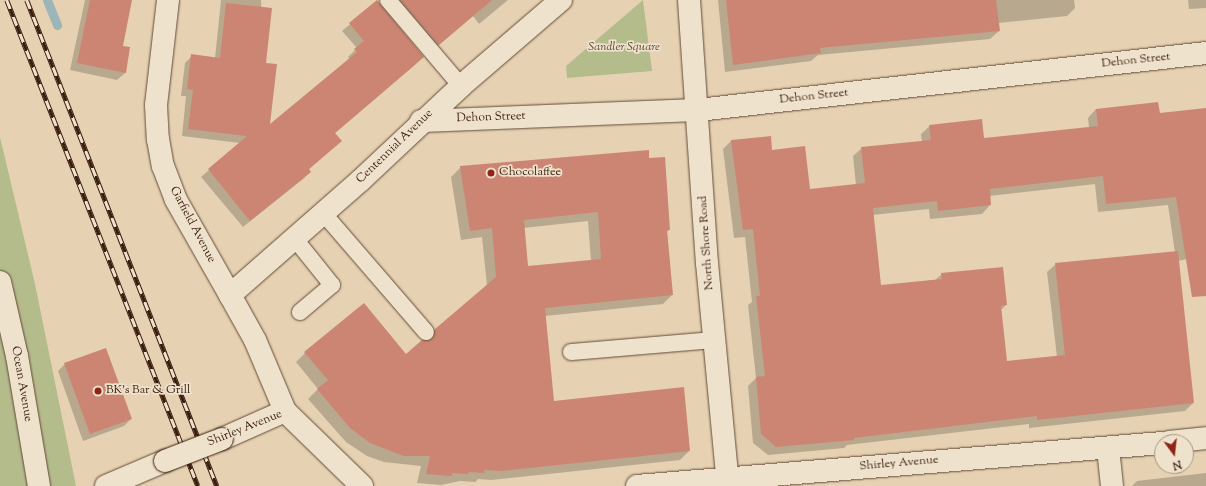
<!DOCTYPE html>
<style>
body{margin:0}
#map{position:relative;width:1206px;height:486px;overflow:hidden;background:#e6d2b2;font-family:"Sorts Mill Goudy",serif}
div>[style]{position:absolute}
.green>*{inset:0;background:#b4bc8c}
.shadow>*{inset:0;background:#0003}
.stream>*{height:9px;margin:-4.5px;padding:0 4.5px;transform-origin:4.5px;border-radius:4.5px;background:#9cb5b8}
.building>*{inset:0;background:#cc8573}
.roads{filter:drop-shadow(0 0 1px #644a37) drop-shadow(0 0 1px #644a37)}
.lane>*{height:16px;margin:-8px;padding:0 8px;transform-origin:8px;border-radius:8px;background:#efe2cd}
.street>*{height:22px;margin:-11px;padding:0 11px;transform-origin:11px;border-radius:11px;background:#efe2cd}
.secondary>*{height:22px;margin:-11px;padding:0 11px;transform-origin:11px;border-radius:11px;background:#efe2cd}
.rail>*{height:4.5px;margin-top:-2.25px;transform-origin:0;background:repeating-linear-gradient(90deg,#efe2cd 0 9px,#391d0e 0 18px);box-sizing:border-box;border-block:1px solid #391d0e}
.bridges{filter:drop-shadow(0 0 1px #391d0e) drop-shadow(0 0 1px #391d0e)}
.secondary-bridge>*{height:22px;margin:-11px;padding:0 11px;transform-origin:11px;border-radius:11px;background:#efe2cd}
.dots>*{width:11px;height:11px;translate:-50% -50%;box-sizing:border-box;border:2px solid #efe2cd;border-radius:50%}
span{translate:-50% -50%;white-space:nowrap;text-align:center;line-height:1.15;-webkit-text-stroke:3.5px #efe2cd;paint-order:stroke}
.park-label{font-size:12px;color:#58452e;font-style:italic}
.street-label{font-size:12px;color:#391d0e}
.poi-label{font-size:12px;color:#391d0e}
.left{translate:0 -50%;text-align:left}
.north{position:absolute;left:1154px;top:434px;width:40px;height:40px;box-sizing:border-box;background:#efe2cd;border:1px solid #a69381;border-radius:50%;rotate:165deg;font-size:11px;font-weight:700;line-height:16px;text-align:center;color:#391d0e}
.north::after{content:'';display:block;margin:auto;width:14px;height:18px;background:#8f2418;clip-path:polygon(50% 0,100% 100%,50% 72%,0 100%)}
</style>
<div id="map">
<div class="green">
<div style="clip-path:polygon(643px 0,652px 71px,567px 78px,566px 66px)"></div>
<div style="clip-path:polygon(0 137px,35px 284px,76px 486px,0 486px)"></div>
</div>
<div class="shadow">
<div style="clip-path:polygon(85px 0,131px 0,122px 47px,125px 73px,117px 80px,70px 70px)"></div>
<div style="clip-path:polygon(221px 0,261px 0,268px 127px,350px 59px,348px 57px,357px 48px,342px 31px,374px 4px,416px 64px,334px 134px,341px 141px,308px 170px,310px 172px,303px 179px,243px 227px,201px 177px,240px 143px,182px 136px,186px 96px,181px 96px,185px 63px,192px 56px,215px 58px)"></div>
<div style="clip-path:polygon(387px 0,508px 0,479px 24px,473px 16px,430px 52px)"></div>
<div style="clip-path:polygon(718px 0,1074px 0,1075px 8px,1067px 16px,998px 23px,999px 31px,990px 39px,818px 55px,811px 61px,725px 72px)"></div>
<div style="clip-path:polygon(1188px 0,1206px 0,1206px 8px,1189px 9px)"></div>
<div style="clip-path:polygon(evenodd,1096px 109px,1159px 115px,1206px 109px,1206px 255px,1178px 261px,1193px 403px,1185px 411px,1029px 428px,1029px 424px,847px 445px,844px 448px,768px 455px,753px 443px,748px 386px,756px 378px,748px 305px,752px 302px,745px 237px,734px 238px,723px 149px,731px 141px,771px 151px,809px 190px,856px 185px,853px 156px,862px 148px,922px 142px,921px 134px,930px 126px,983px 139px,1089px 128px,1088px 118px,1096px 109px,1095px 184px,1098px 212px,1168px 205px,1175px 253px,1056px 264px,1047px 272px,1057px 357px,1006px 362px,1001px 310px,1006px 305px,942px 274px,935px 280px,880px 286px,872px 215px,929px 209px,930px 219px,982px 214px,990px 205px,989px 196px,1095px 184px)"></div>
<div style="clip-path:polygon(evenodd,648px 159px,669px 230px,667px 232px,672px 295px,663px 304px,545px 316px,553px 402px,689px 451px,680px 460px,491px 480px,478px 479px,475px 482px,460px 481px,441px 485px,417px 483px,421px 466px,384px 462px,367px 456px,346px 442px,308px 399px,318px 389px,296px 362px,305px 353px,406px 355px,487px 286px,482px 237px,461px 240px,451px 177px,461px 167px,648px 159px,588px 221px,591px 261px,527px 267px,523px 228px,588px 221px)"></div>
<div style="clip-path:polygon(65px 364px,131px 419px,124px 426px,83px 441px,58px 371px)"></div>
<div style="clip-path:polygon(1206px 473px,1206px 486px,1132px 486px,1137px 481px)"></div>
</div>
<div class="stream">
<div style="left:47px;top:0;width:27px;rotate:68deg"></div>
</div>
<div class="building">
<div style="clip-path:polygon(90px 0,132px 0,123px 46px,130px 47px,126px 73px,77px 63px)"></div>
<div style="clip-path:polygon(377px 0,424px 57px,335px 133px,342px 141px,309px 169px,311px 172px,250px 221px,208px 169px,247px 136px,188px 129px,193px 90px,187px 89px,191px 54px,220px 58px,226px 3px,272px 8px,266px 63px,277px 64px,270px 124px,357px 52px,354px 49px,364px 41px,349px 23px)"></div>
<div style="clip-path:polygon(400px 0,492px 0,439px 45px)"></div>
<div style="clip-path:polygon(726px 0,996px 0,1000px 31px,820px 48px,821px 53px,733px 65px)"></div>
<div style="clip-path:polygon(1158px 102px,1160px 113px,1206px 108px,1206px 296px,1192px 297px,1176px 197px,1106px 204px,1103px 176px,990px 189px,991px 205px,938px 211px,937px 201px,873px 208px,881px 285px,942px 279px,941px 273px,1003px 267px,1007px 305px,1001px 306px,1007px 361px,1065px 355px,1055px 263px,1178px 251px,1194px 403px,1037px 420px,1037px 416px,854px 438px,854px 440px,776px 447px,761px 434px,756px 377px,765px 376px,756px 296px,760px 296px,753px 229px,743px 230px,731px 140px,771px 136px,772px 150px,805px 146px,810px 189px,865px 183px,861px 147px,931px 140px,929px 125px,982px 119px,984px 138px,1098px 126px,1096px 109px)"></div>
<div style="clip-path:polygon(evenodd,649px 150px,649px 158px,665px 157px,670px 230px,667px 230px,673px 295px,545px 308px,554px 401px,684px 387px,690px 451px,501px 471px,484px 470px,485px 473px,469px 472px,468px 474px,452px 473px,452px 476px,426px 474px,430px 456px,404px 456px,370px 443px,350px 428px,317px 389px,328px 380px,304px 352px,364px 303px,406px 354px,422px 340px,432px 339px,435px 329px,496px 277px,492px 228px,470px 231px,460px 166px,649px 150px,598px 212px,601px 259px,528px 266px,524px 220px,598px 212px)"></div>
<div style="clip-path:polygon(106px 348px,132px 419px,90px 434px,64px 363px)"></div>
</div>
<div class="roads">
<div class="lane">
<div style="left:388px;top:0;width:113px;rotate:49.7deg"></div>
<div style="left:324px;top:214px;width:156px;rotate:49.2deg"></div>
<div style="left:295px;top:239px;width:59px;rotate:51.2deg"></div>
<div style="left:332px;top:285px;width:42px;rotate:139.8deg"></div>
<div style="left:571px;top:352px;width:144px;rotate:-4.8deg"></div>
</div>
<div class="street">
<div style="left:168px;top:0;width:106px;rotate:96.5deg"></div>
<div style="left:156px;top:105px;width:34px;rotate:87deg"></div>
<div style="left:158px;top:139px;width:27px;rotate:80deg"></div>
<div style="left:163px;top:166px;width:36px;rotate:69deg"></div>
<div style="left:176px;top:200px;width:109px;rotate:60.4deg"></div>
<div style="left:421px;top:121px;width:277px;rotate:-2.3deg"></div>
<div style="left:698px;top:110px;width:511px;rotate:-6.4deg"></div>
<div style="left:1108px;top:448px;width:38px;rotate:84deg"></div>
</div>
<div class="secondary">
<div style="left:689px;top:0;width:264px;rotate:86.1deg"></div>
<div style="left:707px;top:263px;width:224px;rotate:84.6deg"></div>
<div style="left:0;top:282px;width:76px;rotate:77.1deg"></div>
<div style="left:17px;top:356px;width:132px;rotate:80.4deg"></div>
<div style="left:222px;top:439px;width:69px;rotate:-24deg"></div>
<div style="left:1169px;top:442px;width:37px;rotate:-6deg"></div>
<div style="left:106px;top:486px;width:64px;rotate:-23deg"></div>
<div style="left:362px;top:486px;width:107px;rotate:-135.8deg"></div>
<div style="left:285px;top:411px;width:77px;rotate:-112.9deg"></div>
<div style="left:255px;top:340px;width:51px;rotate:-119.1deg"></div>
<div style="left:230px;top:295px;width:174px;rotate:-41.3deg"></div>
<div style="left:361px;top:180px;width:137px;rotate:-43.2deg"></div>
<div style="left:461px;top:86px;width:132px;rotate:-40.7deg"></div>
<div style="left:637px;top:486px;width:527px;rotate:-4.68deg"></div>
</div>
</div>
<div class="rail">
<div style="left:7px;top:0;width:522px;rotate:68.54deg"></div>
<div style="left:27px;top:0;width:522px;rotate:68.65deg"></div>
</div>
<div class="bridges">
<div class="secondary-bridge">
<div style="left:165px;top:461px;width:61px;rotate:-21.1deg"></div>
</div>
</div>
<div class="dots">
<div style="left:491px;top:173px;background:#8f2418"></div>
<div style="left:98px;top:391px;background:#8f2418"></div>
</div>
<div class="park-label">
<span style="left:624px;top:48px">Sandler Square</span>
</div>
<div class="street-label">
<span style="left:1136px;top:61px;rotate:-6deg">Dehon Street</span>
<span style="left:814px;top:97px;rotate:-6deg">Dehon Street</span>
<span style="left:491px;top:118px;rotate:-2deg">Dehon Street</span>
<span style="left:395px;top:147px;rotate:-44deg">Centennial Avenue</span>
<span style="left:192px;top:225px;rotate:62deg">Garfield Avenue</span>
<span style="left:707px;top:243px;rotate:-94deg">North Shore Road</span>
<span style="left:21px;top:384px;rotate:80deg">Ocean Avenue</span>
<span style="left:245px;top:429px;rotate:-22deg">Shirley Avenue</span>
<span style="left:899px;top:464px;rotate:-5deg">Shirley Avenue</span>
</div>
<div class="poi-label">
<span class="left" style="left:499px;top:173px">Chocolaffee</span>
<span class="left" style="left:106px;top:391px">BK's Bar &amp; Grill</span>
</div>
<div class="north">N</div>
</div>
